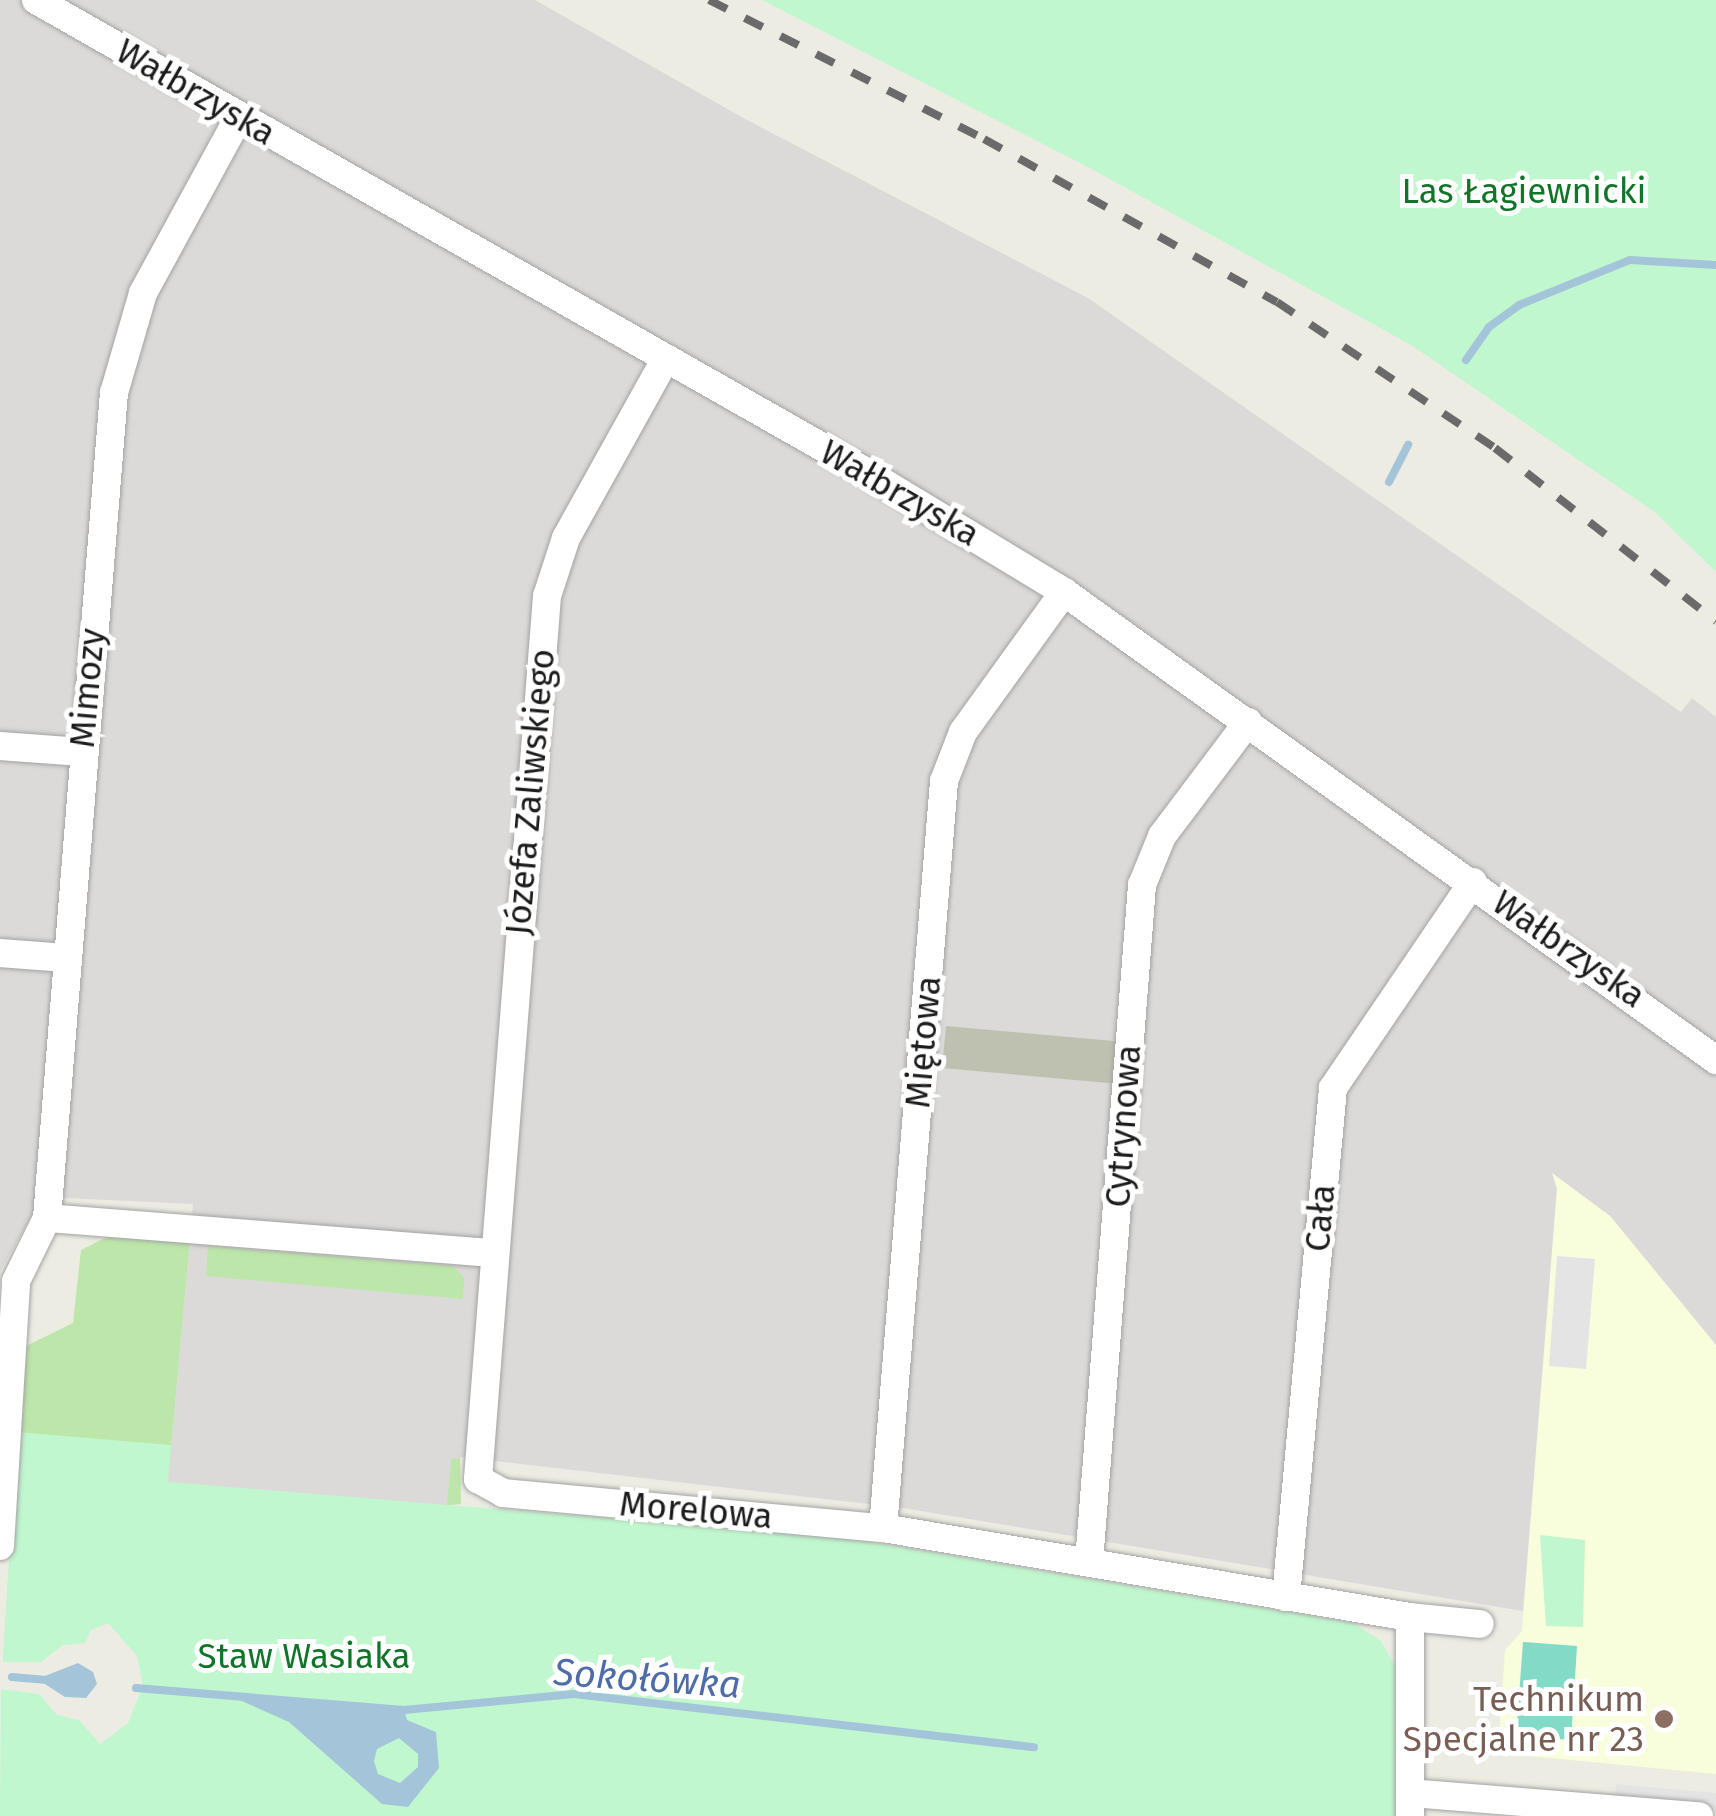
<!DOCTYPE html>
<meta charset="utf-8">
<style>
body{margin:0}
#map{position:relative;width:1716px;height:1816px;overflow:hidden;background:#edece3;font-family:"Fira Sans",sans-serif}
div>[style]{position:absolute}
.residential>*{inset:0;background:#dbdad9}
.education>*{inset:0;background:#f8fddc}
.construction>*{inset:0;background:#bec1af}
.grass>*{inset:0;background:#bde6aa}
.park>*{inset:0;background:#c0f7ce}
.pitch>*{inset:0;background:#83dac7}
.parking>*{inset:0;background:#e4e4e4}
.water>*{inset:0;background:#a4c5d9}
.stream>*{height:8px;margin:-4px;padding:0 4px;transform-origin:4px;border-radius:4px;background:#a4c5d9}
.roads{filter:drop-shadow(0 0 2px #a3a3a3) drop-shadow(0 0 2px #a3a3a3)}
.minor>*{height:28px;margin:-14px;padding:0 14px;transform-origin:14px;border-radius:14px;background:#fff}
.rail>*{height:8px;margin-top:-4px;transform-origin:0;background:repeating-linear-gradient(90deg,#6a6a6a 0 20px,transparent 0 40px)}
.dots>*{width:28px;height:28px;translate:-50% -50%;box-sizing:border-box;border:5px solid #fff;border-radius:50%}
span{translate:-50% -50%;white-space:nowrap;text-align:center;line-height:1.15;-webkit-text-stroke:10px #fff;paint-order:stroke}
.street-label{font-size:35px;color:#1c1c1c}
.park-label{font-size:35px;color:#107529}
.education-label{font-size:35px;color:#785e54}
.right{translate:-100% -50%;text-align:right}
.water-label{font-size:38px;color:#4e6ca7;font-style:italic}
</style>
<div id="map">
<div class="residential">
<div style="clip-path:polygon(0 0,535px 0,745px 119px,1088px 298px,1681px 712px,1692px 698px,1716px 717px,1716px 1345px,1610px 1216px,1553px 1174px,1557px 1189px,1523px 1611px,903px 1508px,461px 1457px,451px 1461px,448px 1506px,168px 1482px,193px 1204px,42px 1197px,0 1272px)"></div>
</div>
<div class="education">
<div style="clip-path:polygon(1552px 1173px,1610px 1216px,1716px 1345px,1716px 1774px,1498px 1753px,1505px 1650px,1522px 1631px,1557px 1189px)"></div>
</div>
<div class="construction">
<div style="clip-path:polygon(946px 1026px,1125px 1042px,1120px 1084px,942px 1068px)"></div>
</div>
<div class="grass">
<div style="clip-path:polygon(111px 1235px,190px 1239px,168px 1482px,447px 1506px,451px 1460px,460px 1457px,461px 1504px,319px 1519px,3px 1662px,22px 1348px,73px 1323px,81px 1250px)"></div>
<div style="clip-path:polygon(208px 1246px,453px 1266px,464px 1278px,463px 1299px,206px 1276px)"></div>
</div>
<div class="park">
<div style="clip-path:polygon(762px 0,1716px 0,1716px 572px,1656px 513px,1411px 345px,1086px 166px)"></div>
<div style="clip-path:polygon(17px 1432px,171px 1445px,168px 1482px,841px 1537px,1353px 1623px,1381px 1641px,1395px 1666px,1397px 1816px,0 1816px,1px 1689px,39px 1694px,57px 1715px,79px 1720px,100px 1744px,128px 1723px,143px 1686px,137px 1656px,108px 1623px,91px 1630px,85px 1643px,63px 1645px,41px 1662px,3px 1662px)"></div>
<div style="clip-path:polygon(1540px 1535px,1585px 1540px,1583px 1627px,1546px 1626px)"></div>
</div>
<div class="pitch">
<div style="clip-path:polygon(1523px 1642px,1577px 1646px,1571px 1740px,1516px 1736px)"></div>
</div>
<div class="parking">
<div style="clip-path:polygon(1557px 1256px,1595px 1259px,1586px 1369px,1549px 1366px)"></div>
<div style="clip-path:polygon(1616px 1784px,1716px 1793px,1716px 1810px,1615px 1801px)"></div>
</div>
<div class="water">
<div style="clip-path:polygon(78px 1663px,93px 1672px,97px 1684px,86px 1698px,65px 1697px,37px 1679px)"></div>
<div style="clip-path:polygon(evenodd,233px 1697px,404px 1710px,407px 1720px,436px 1732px,439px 1768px,408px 1807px,382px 1804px,289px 1722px,233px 1697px,399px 1738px,418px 1754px,418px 1767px,400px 1783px,378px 1774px,374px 1761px,377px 1749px,399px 1738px)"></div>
</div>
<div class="stream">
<div style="left:1466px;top:360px;width:40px;rotate:-55.1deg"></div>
<div style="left:1489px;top:327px;width:37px;rotate:-36deg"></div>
<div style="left:1519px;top:305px;width:120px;rotate:-22.1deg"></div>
<div style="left:1630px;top:260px;width:86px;rotate:3.3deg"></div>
<div style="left:1389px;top:482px;width:42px;rotate:-62.8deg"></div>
<div style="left:12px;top:1677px;width:35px;rotate:5deg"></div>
<div style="left:136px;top:1688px;width:269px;rotate:4.7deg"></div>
<div style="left:404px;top:1710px;width:171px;rotate:-5.4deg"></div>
<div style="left:574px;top:1694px;width:463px;rotate:6.6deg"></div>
</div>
<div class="roads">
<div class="minor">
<div style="left:36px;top:0;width:949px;rotate:29.62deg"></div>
<div style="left:861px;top:469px;width:237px;rotate:31.2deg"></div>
<div style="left:1064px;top:592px;width:803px;rotate:35.67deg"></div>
<div style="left:665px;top:360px;width:204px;rotate:119.1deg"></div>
<div style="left:566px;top:538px;width:61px;rotate:108.1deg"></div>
<div style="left:547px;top:596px;width:886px;rotate:94.47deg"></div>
<div style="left:478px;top:1479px;width:29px;rotate:29deg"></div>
<div style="left:503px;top:1493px;width:382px;rotate:5.3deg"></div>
<div style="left:883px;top:1528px;width:534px;rotate:9.59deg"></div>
<div style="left:1410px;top:1617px;width:199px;rotate:90deg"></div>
<div style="left:0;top:746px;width:82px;rotate:4.2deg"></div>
<div style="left:0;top:953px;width:66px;rotate:4.3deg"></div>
<div style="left:47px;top:1218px;width:446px;rotate:4.5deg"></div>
<div style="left:883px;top:1528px;width:749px;rotate:-85.33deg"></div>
<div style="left:944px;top:781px;width:53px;rotate:-68.8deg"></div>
<div style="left:963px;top:732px;width:173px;rotate:-54.2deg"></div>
<div style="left:0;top:1546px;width:265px;rotate:-86.5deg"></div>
<div style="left:16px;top:1281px;width:70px;rotate:-63.8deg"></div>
<div style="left:47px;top:1218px;width:828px;rotate:-85.36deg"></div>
<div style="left:114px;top:393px;width:104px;rotate:-73.8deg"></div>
<div style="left:143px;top:293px;width:200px;rotate:-61.4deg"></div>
<div style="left:1089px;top:1562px;width:679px;rotate:-85.52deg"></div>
<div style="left:1142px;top:885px;width:53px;rotate:-67.8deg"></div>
<div style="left:1162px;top:836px;width:143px;rotate:-53deg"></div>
<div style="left:1286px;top:1597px;width:511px;rotate:-84.72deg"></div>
<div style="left:1333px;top:1088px;width:249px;rotate:-55.8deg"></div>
<div style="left:1410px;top:1617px;width:70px;rotate:5.7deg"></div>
<div style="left:1410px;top:1793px;width:290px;rotate:4.6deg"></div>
</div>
</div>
<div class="rail">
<div style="left:709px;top:0;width:308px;rotate:26.8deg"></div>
<div style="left:984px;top:139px;width:335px;rotate:29.1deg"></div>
<div style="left:1277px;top:302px;width:262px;rotate:33.8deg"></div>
<div style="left:1495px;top:448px;width:281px;rotate:38.1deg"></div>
</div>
<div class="dots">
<div style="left:1664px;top:1719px;background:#8d6e63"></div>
</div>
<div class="street-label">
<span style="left:196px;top:92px;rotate:30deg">Wałbrzyska</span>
<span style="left:900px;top:493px;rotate:30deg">Wałbrzyska</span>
<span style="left:87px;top:688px;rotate:-85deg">Mimozy</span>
<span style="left:530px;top:792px;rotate:-85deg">Józefa Zaliwskiego</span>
<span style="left:1569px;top:949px;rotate:35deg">Wałbrzyska</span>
<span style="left:923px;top:1042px;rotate:-85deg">Miętowa</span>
<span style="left:1123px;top:1126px;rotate:-86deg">Cytrynowa</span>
<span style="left:1320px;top:1218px;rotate:-85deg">Cała</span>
<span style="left:696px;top:1510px;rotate:5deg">Morelowa</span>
</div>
<div class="park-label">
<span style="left:1524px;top:191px">Las Łagiewnicki</span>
<span style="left:304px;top:1656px">Staw Wasiaka</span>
</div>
<div class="education-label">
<span class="right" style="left:1644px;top:1719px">Technikum<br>Specjalne nr 23</span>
</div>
<div class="water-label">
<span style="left:647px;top:1679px;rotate:4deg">Sokołówka</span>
</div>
</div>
